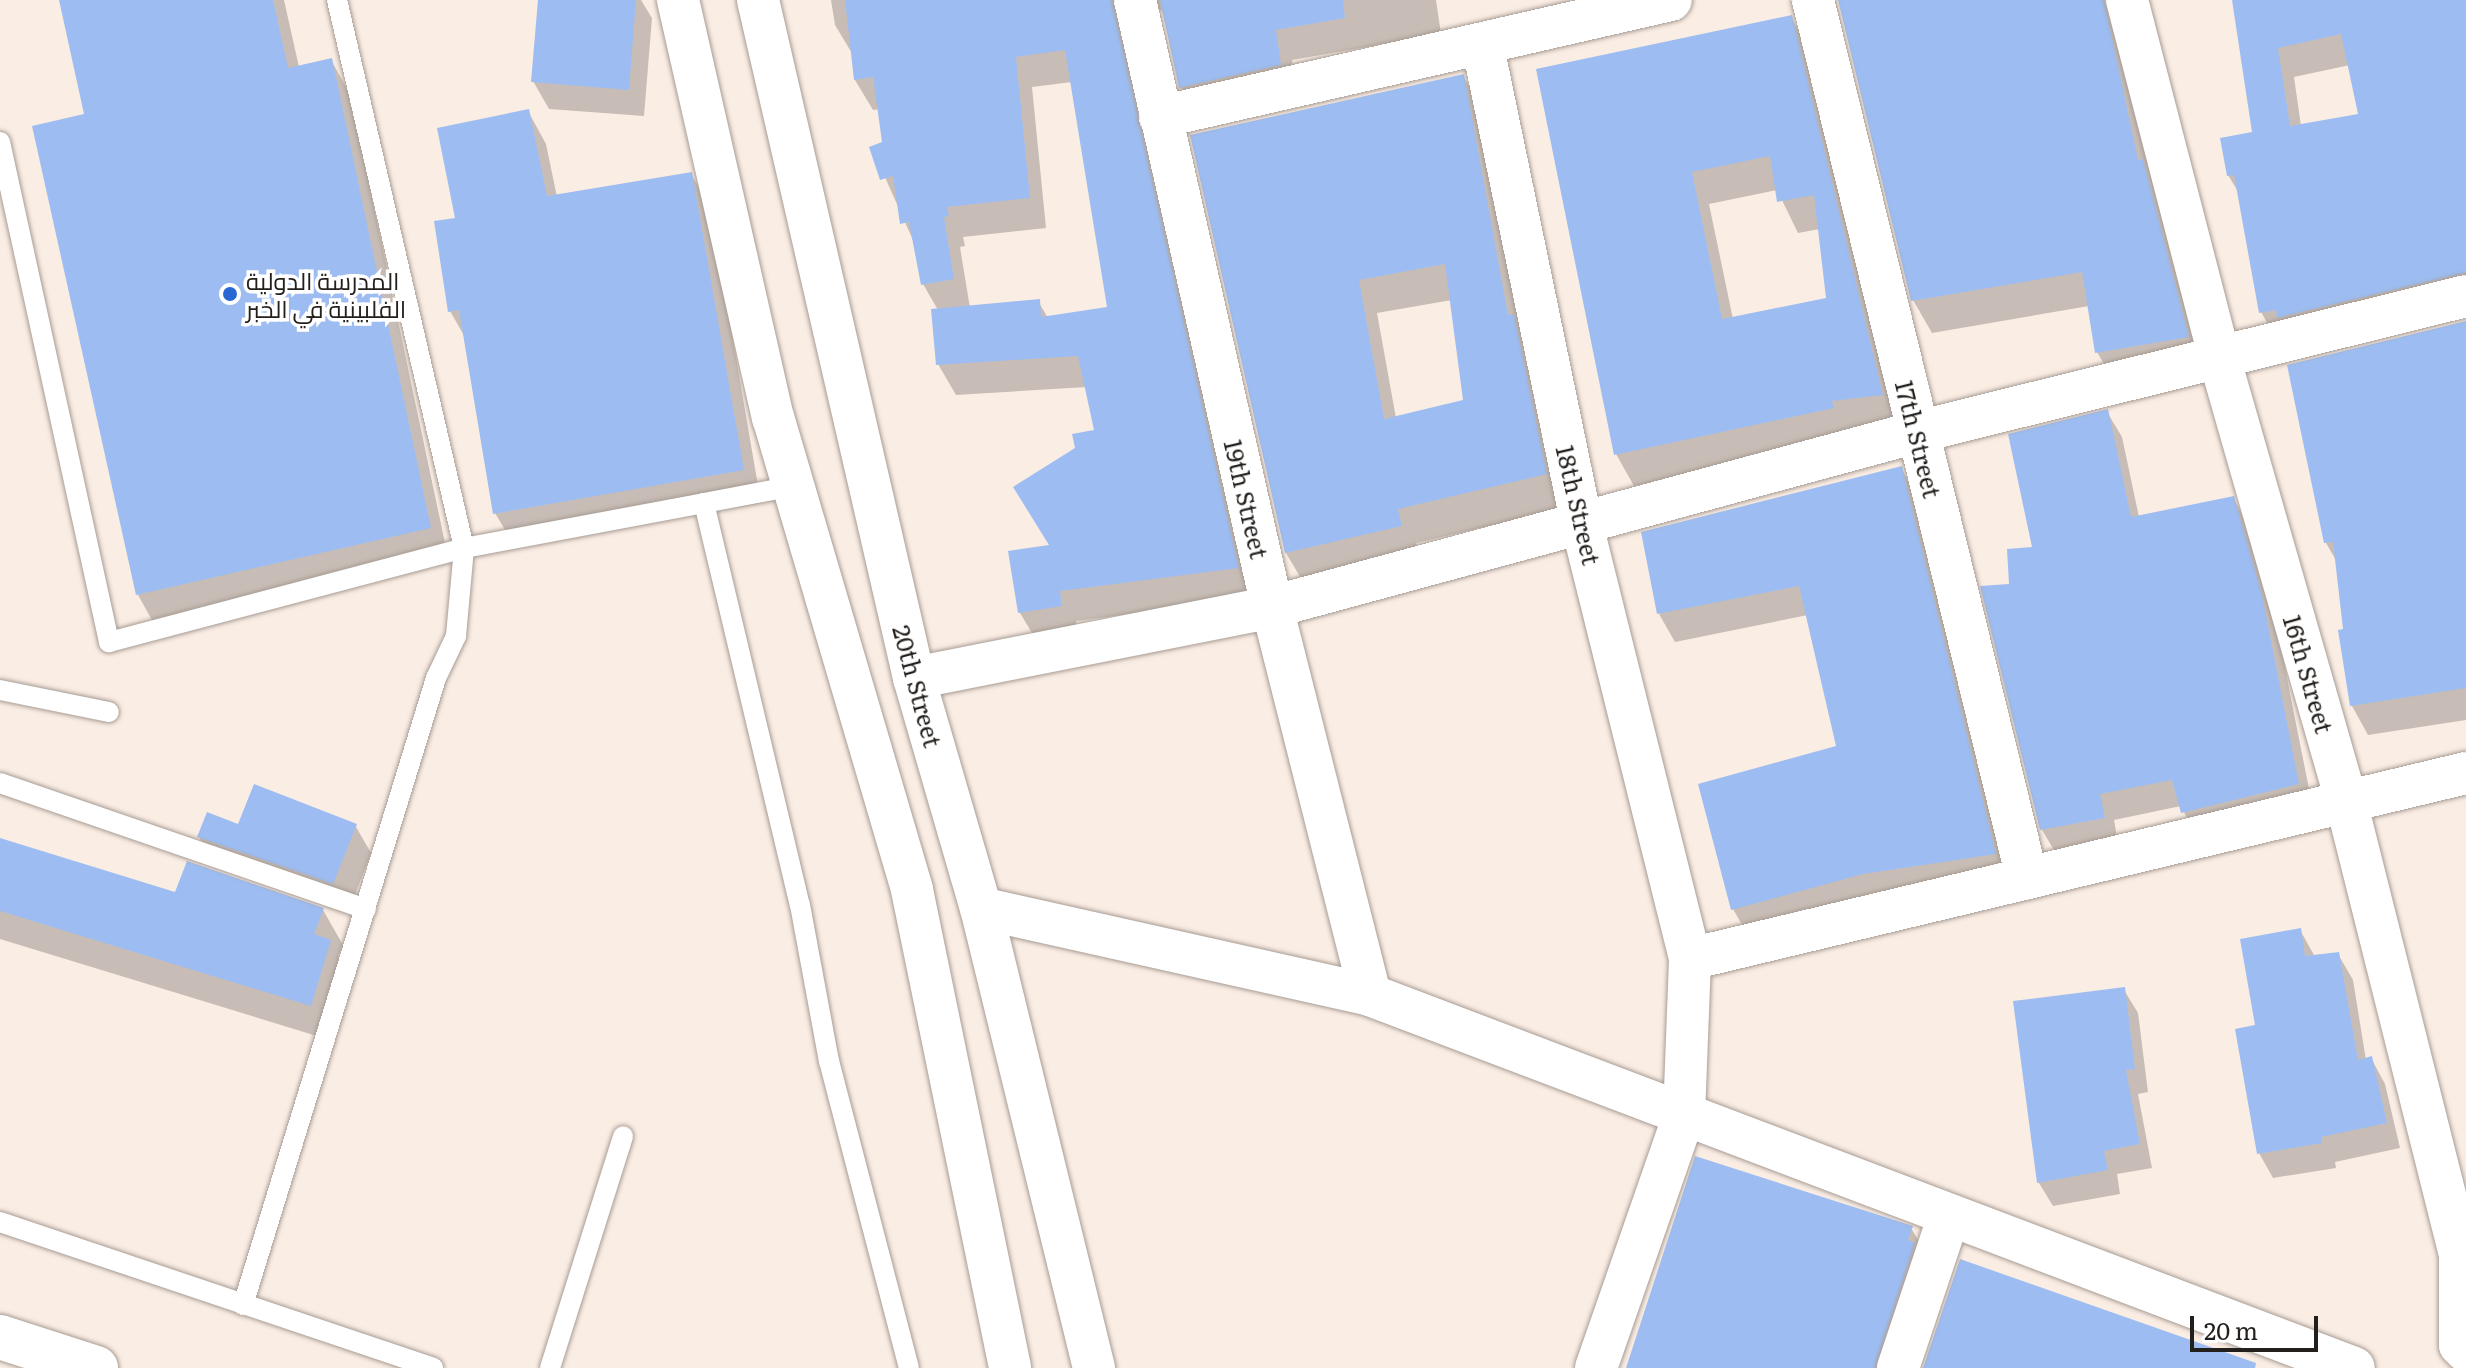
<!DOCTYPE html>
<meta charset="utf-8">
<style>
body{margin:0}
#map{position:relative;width:2466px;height:1368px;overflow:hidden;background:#faede4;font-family:Literata,Cairo,serif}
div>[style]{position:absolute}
.shadow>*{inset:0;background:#0003}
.building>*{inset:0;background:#9dbdf2}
.roads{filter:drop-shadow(0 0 2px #a79c94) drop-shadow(0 0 2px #a79c94)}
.service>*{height:20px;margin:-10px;padding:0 10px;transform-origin:10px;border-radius:10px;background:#fff}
.minor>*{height:42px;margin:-21px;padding:0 21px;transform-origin:21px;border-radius:21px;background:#fff}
.primary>*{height:44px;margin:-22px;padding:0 22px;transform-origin:22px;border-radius:22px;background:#fff}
.dots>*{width:22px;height:22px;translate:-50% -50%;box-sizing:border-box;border:4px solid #fff;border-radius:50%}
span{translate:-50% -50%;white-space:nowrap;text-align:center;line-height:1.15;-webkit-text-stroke:7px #fff;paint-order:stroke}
.poi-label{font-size:24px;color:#231f1c}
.left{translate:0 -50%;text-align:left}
.street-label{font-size:24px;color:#231f1c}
.scale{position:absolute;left:2190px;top:1316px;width:128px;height:36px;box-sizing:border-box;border:4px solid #231f1c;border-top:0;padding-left:10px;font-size:24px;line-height:28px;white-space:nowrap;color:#231f1c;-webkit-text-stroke:6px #fff;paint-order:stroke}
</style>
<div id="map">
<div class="shadow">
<div style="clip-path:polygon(61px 0,284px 0,299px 67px,331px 60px,350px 94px,449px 562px,157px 629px,138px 595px,87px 116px)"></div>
<div style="clip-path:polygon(540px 0,641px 0,652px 18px,644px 116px,549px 109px,533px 81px)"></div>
<div style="clip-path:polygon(evenodd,831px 0,1436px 0,1441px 34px,1292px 60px,1297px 95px,1199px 117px,1181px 87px,1162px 11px,1147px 6px,1254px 598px,1076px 621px,1078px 636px,1038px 643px,1020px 613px,1051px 546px,1077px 449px,1097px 431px,1087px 387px,956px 395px,938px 364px,938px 310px,923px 284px,916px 247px,872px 148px,884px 144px,880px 109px,873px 110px,855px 80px,853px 55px,835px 25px,831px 0,1072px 82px,1109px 309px,1048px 318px,1038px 301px,970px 308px,960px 247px,965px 246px,963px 237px,1046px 228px,1032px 87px,1072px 82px)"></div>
<div style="clip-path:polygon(1841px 0,2129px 0,2206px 370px,2116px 385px,2097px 352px,2089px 306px,1932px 333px,1913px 300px)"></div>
<div style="clip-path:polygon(evenodd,2234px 0,2466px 0,2466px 305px,2278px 342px,2261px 312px,2240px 195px,2228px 175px,2254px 134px,2234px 0,2350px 65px,2360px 115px,2301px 126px,2294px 77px,2350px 65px)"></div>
<div style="clip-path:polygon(evenodd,1791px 17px,1809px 49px,1900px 427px,1634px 486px,1616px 454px,1538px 70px,1791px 17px,1777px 190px,1798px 233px,1820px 229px,1828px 299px,1733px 319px,1709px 204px,1777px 190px)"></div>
<div style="clip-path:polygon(evenodd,1463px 76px,1483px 110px,1565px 508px,1416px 543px,1420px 560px,1306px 587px,1286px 553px,1192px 136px,1463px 76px,1452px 300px,1466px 402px,1396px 418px,1377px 313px,1452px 300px)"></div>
<div style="clip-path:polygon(528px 111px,546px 144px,557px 197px,691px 174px,710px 206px,761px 503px,514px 545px,495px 513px,466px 339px,450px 311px,458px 219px)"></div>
<div style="clip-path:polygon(2466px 323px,2466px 720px,2368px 735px,2352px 706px,2340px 631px,2345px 630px,2337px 562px,2326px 543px)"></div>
<div style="clip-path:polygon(2107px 412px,2122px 437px,2139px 517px,2233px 498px,2247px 523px,2276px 623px,2313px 809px,2197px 838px,2181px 806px,2114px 820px,2118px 843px,2057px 855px,2042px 830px,2011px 586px)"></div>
<div style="clip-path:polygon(1901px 468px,1917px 496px,2011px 882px,1749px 937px,1733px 909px,1838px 747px,1808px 615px,1675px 642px,1659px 614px)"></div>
<div style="clip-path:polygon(355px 825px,371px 853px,349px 910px,215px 864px,199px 837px,240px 826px)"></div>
<div style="clip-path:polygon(0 840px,176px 894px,323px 910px,343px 945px,338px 956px,350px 977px,330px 1040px,0 939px)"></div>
<div style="clip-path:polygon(2300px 930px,2314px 955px,2338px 954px,2353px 980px,2366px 1060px,2371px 1058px,2385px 1084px,2400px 1148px,2335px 1162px,2336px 1168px,2273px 1178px,2259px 1153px,2257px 1027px)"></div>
<div style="clip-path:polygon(2124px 990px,2138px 1013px,2148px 1092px,2138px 1094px,2152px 1168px,2117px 1174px,2120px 1194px,2053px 1206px,2039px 1183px,2015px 1003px)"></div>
<div style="clip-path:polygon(1911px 1228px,1932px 1263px,1904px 1368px,1631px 1368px)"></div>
</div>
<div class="building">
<div style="clip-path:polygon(59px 0,273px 0,288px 68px,332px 58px,431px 528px,136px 595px,32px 126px,84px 114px)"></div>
<div style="clip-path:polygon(538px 0,636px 0,629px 90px,531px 82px)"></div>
<div style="clip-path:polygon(845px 0,1112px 0,1239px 568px,1060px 591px,1062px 606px,1018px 613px,1008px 551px,1049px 545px,1013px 487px,1075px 448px,1072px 434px,1094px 430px,1078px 356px,936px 365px,931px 309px,1040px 299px,1041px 317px,1107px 307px,1065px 50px,1016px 57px,1030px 198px,947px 207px,949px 216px,944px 217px,954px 279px,921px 285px,909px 222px,900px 224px,893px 176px,880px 180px,869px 147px,882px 142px,873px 77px,854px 80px)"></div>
<div style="clip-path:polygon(1160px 0,1343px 0,1345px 18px,1276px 30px,1281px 65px,1179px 88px)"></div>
<div style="clip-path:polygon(1838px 0,2104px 0,2138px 160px,2143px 159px,2189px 337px,2095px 353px,2082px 272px,1911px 301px)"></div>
<div style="clip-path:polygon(evenodd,2232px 0,2466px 0,2466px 273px,2277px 318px,2276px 310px,2259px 313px,2234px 175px,2227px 176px,2220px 138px,2252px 132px,2232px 0,2341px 34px,2358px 114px,2290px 126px,2278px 48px,2341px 34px)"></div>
<div style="clip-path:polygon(evenodd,1792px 15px,1883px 395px,1832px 401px,1834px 408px,1614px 455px,1536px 69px,1792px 15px,1770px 156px,1777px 202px,1814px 195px,1826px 298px,1722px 319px,1692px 172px,1770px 156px)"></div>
<div style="clip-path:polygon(evenodd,1464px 74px,1508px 315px,1514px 314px,1547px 474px,1398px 509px,1402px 526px,1285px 553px,1190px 135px,1464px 74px,1445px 264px,1463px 400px,1384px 419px,1359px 280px,1445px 264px)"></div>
<div style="clip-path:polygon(529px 109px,547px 196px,692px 172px,744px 470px,493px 514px,459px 310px,448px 312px,434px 221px,455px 218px,437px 128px)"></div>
<div style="clip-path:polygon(2466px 321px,2466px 688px,2350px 706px,2338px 630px,2343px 629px,2333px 542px,2324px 543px,2287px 365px)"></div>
<div style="clip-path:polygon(2108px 409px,2131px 517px,2234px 496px,2262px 595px,2299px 784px,2181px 813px,2172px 780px,2100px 794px,2105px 818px,2040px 830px,1980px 586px,2009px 584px,2007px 549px,2032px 547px,2008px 434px)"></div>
<div style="clip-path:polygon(1902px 466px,1996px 854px,1863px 874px,1731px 910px,1698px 784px,1836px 746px,1799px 586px,1657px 614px,1641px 532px)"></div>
<div style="clip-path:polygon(254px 784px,357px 824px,333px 884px,197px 837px,207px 812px,238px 824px)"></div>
<div style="clip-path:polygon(0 838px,175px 892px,187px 861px,324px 908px,314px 934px,331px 940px,311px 1006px,0 911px)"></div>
<div style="clip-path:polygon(2301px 928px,2305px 956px,2339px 952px,2358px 1060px,2372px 1056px,2387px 1123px,2321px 1137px,2322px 1143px,2257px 1154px,2235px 1029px,2255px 1025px,2240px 939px)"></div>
<div style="clip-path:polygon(2125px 987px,2135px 1069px,2126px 1070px,2140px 1144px,2104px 1151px,2108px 1170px,2037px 1183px,2013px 1001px)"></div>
<div style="clip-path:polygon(1695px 1156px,1913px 1226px,1908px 1240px,1915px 1243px,1875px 1368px,1626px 1368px)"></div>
<div style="clip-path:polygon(1960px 1259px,2256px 1363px,2255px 1368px,1923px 1368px)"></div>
</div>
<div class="roads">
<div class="service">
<div style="left:0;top:142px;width:512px;rotate:77.7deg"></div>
<div style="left:109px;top:642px;width:367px;rotate:-14.8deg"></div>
<div style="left:464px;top:548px;width:244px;rotate:-10.6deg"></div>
<div style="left:704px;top:503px;width:413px;rotate:76.6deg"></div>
<div style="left:800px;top:905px;width:159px;rotate:79.5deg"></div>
<div style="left:829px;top:1061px;width:317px;rotate:75.4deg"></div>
<div style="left:704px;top:503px;width:92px;rotate:-10.7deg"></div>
<div style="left:0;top:690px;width:111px;rotate:11.4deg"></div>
<div style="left:0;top:783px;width:387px;rotate:19deg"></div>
<div style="left:0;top:1222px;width:457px;rotate:18.6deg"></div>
<div style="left:243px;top:1305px;width:656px;rotate:-72.89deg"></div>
<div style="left:436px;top:678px;width:47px;rotate:-64.5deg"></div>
<div style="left:456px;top:636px;width:88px;rotate:-84.8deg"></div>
<div style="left:464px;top:548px;width:563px;rotate:-103.05deg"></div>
<div style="left:550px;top:1368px;width:243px;rotate:-72.5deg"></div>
</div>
<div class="minor">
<div style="left:678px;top:0;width:428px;rotate:77.2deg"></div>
<div style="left:773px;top:417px;width:493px;rotate:73.6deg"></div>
<div style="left:912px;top:890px;width:488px;rotate:78.4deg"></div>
<div style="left:758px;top:0;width:696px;rotate:77.04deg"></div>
<div style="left:914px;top:678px;width:240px;rotate:73.8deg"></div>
<div style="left:981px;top:908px;width:474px;rotate:76.2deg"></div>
<div style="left:1135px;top:0;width:622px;rotate:77.28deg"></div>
<div style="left:1272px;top:607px;width:400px;rotate:75.8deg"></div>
<div style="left:1813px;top:0;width:904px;rotate:76.3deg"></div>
<div style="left:2127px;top:0;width:369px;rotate:75.5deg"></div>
<div style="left:2219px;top:357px;width:462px;rotate:74deg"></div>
<div style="left:2346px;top:801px;width:467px;rotate:75.9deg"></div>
<div style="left:2460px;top:1254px;width:91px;rotate:90deg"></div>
<div style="left:2460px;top:1345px;width:8px;rotate:45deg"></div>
<div style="left:1483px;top:47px;width:488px;rotate:78.3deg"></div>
<div style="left:1582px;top:525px;width:447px;rotate:76deg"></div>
<div style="left:1160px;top:117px;width:524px;rotate:-12.9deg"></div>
<div style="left:914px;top:678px;width:365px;rotate:-11.2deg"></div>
<div style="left:1272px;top:607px;width:668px;rotate:-15.18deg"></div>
<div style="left:1917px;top:432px;width:566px;rotate:-13.91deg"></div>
<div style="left:981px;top:908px;width:399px;rotate:12.6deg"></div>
<div style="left:1370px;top:995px;width:1052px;rotate:20.76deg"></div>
<div style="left:1596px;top:1368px;width:267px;rotate:-70.8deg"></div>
<div style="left:1684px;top:1116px;width:157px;rotate:-87.8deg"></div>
<div style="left:1690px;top:959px;width:798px;rotate:-13.48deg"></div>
<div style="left:1898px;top:1368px;width:160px;rotate:-71.5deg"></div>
</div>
<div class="primary">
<div style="left:0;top:1337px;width:101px;rotate:17.9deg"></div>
</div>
</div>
<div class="dots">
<div style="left:230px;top:294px;background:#2867d4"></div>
</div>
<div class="poi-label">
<span class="left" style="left:246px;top:294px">المدرسة الدولية<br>الفلبينية في الخبر</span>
</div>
<div class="street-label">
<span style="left:1919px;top:439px;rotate:76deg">17th Street</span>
<span style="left:1247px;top:499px;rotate:77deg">19th Street</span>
<span style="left:1579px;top:505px;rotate:77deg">18th Street</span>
<span style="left:2309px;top:674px;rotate:74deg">16th Street</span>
<span style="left:918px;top:686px;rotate:75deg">20th Street</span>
</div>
<div class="scale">20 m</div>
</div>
